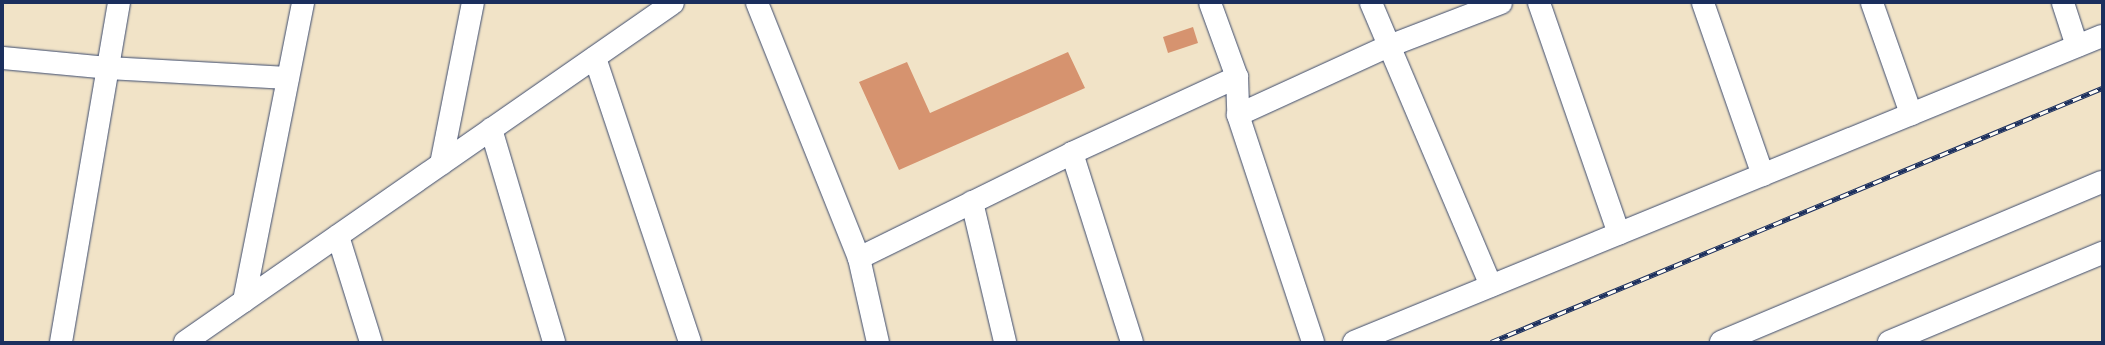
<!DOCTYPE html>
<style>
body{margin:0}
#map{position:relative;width:2105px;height:345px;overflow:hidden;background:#f1e3c7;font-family:Dekko,sans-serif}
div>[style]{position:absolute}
.building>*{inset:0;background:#d6936f}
.roads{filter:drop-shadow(0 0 1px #3b4a6e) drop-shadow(0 0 1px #3b4a6e)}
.street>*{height:22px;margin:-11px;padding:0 11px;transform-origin:11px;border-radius:11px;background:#fff}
.secondary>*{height:22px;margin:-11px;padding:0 11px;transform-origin:11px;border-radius:11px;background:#fff}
.rail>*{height:4.5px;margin-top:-2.25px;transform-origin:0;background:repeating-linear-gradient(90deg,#fdfcf7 0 9px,#1b2f5e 0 18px);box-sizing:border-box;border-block:1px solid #1b2f5e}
span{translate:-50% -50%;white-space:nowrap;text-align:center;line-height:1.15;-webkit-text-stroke:3.5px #fdfcf7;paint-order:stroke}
.frame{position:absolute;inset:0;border:4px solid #1b2f5e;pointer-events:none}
</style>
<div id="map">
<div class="building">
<div style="clip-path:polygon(1193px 27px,1198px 43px,1168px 53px,1163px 37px)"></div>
<div style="clip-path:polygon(1068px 52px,1085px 88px,899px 170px,859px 82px,907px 62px,930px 113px)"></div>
</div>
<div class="roads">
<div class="street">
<div style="left:757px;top:3px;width:275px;rotate:68.2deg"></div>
<div style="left:859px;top:258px;width:237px;rotate:-26.2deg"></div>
<div style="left:1072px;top:153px;width:182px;rotate:-24.7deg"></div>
<div style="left:1210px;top:3px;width:79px;rotate:70deg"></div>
<div style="left:1237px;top:77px;width:38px;rotate:88deg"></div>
<div style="left:1238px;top:115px;width:239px;rotate:71.7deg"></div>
<div style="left:1371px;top:3px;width:307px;rotate:67deg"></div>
<div style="left:1539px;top:3px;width:244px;rotate:70.9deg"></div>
<div style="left:1703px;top:3px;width:182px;rotate:70.8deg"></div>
<div style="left:1872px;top:3px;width:118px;rotate:70.6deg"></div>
<div style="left:2063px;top:3px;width:45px;rotate:72deg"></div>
<div style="left:3px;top:58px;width:105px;rotate:5.4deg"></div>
<div style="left:108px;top:68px;width:180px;rotate:3.2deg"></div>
<div style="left:595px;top:58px;width:299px;rotate:71.5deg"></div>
<div style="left:1238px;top:115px;width:166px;rotate:-24.6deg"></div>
<div style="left:1389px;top:46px;width:120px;rotate:-21deg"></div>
<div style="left:491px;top:129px;width:222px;rotate:73.5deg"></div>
<div style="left:1072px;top:153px;width:198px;rotate:72.4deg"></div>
<div style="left:441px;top:164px;width:164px;rotate:-78.8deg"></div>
<div style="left:972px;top:202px;width:144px;rotate:76.7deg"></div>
<div style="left:338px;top:236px;width:111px;rotate:72.7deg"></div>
<div style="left:859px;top:258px;width:86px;rotate:77.3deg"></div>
<div style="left:244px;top:301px;width:304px;rotate:-78.8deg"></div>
<div style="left:61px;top:342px;width:344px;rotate:-80.3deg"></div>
<div style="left:1354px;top:342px;width:808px;rotate:-22.25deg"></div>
</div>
<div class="secondary">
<div style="left:185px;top:342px;width:594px;rotate:-34.79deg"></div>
<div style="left:1721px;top:342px;width:413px;rotate:-22.8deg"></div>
<div style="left:1889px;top:342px;width:231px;rotate:-22.7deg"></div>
</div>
</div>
<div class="rail">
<div style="left:1491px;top:342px;width:662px;rotate:-22.57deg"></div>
</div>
<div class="frame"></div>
</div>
